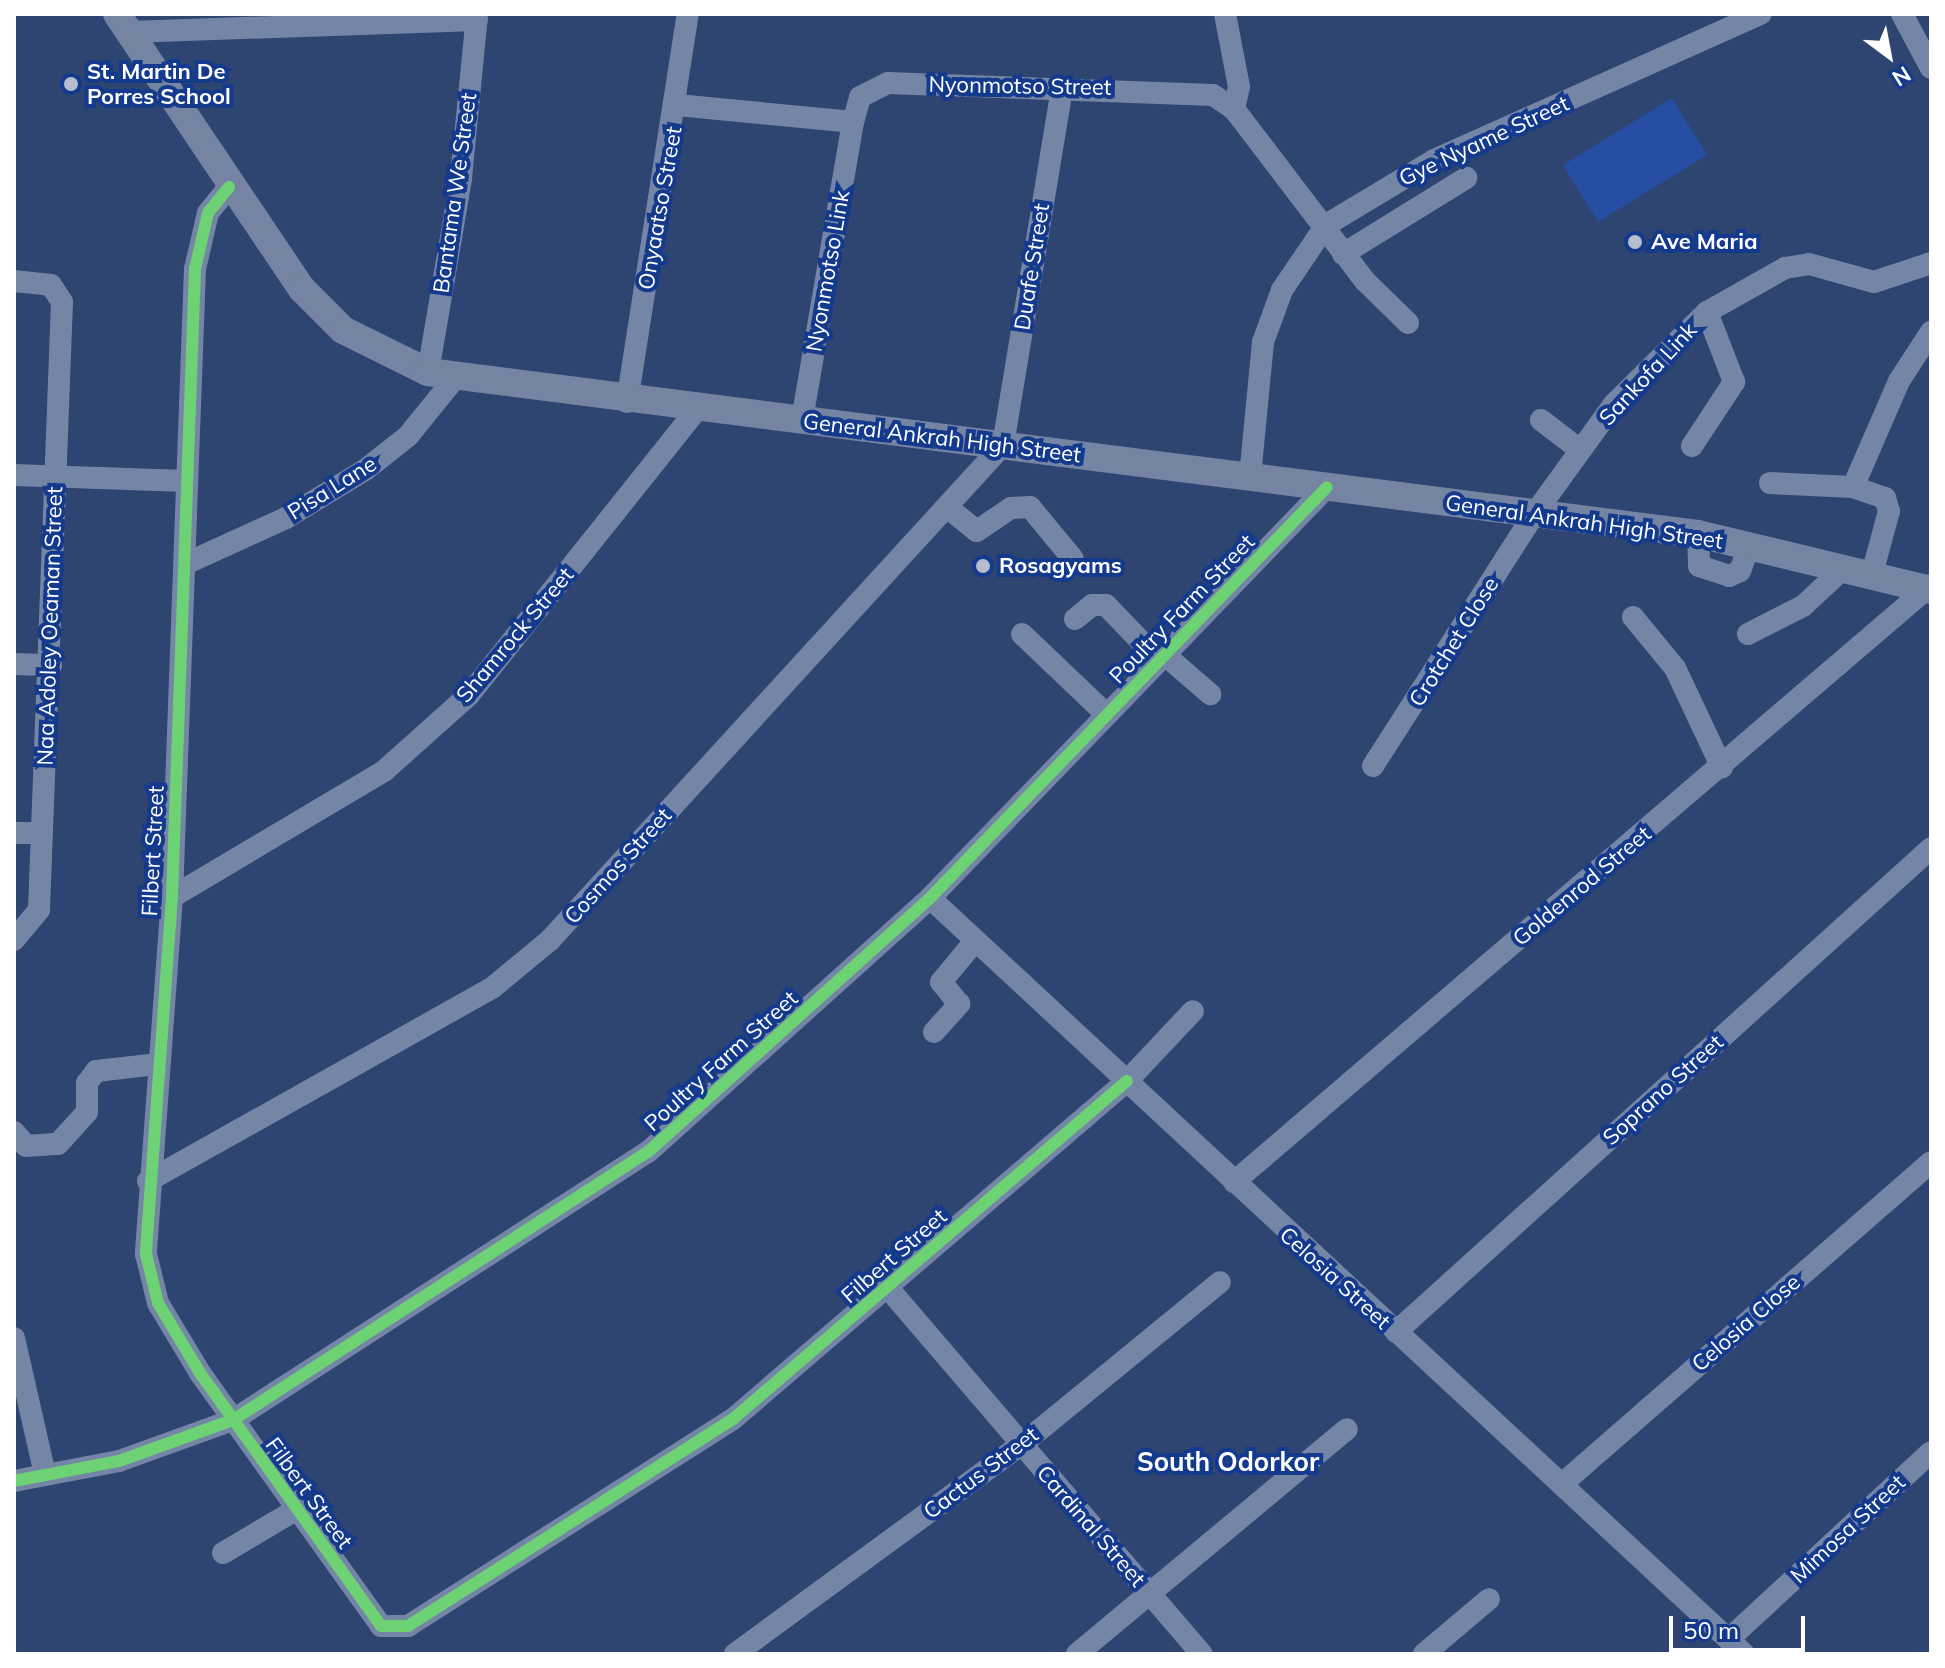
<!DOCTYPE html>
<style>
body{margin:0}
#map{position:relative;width:1945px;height:1668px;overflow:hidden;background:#2e4471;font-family:Mulish,sans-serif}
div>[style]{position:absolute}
.green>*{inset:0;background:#264fa3}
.minor>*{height:22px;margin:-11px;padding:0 11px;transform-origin:11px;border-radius:11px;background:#7585a5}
.major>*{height:28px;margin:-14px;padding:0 14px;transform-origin:14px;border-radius:14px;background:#7584a3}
.cycleway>*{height:12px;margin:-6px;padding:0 6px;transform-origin:6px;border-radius:6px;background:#6cd273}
.dots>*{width:22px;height:22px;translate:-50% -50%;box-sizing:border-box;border:4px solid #133a8c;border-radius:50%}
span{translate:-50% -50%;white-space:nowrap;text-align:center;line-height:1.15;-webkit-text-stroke:8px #133a8c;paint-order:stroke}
.poi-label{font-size:22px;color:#fff;font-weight:700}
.left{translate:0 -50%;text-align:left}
.street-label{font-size:22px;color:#fff}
.quarter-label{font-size:26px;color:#fff;font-weight:700}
.frame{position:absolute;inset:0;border:16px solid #fff;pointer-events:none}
.north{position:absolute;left:1849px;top:16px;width:80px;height:80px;-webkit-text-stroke:6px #133a8c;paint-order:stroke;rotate:148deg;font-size:22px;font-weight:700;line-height:32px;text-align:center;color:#fff}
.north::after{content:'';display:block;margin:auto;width:28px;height:36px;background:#fff;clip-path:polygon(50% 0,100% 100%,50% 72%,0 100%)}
.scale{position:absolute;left:1669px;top:1616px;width:136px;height:36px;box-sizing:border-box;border:4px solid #fff;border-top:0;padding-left:10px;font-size:24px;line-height:28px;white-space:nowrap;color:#fff;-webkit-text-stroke:6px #133a8c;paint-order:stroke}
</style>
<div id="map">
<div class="green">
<div style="clip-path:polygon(1672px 98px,1707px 155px,1598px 222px,1563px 165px)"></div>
</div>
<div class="minor">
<div style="left:1225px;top:14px;width:74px;rotate:79.1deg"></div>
<div style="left:1239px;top:87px;width:23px;rotate:103deg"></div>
<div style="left:1902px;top:14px;width:61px;rotate:61.8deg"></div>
<div style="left:130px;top:32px;width:347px;rotate:-2deg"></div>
<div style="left:677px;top:105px;width:177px;rotate:5.5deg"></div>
<div style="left:229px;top:187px;width:33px;rotate:129deg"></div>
<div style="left:208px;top:213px;width:57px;rotate:103.1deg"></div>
<div style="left:195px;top:269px;width:628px;rotate:92.1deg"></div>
<div style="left:172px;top:897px;width:358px;rotate:94.2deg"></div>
<div style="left:146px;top:1254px;width:50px;rotate:76.2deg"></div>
<div style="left:158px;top:1303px;width:82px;rotate:59deg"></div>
<div style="left:200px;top:1373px;width:311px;rotate:54.4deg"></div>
<div style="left:381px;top:1626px;width:27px"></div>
<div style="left:408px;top:1626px;width:385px;rotate:-32.5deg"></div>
<div style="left:733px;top:1419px;width:519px;rotate:-40.63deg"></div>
<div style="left:1127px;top:1081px;width:96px;rotate:-46.7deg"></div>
<div style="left:1343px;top:254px;width:145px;rotate:-31.7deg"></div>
<div style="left:14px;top:281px;width:37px;rotate:6deg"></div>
<div style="left:51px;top:285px;width:20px;rotate:57deg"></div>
<div style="left:62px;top:302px;width:608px;rotate:92.17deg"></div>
<div style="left:39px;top:910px;width:39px;rotate:130deg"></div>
<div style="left:428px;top:372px;width:197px;rotate:-80.3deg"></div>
<div style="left:461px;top:178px;width:165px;rotate:-84.4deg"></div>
<div style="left:627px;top:402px;width:393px;rotate:-81.1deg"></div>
<div style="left:802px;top:420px;width:302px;rotate:-80.3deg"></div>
<div style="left:853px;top:122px;width:26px;rotate:-74deg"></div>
<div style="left:860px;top:97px;width:31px;rotate:-27deg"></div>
<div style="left:888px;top:83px;width:325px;rotate:2.1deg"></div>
<div style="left:1213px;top:95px;width:25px;rotate:34deg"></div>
<div style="left:1234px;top:109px;width:216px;rotate:52.7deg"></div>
<div style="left:1365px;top:281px;width:60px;rotate:44.3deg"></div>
<div style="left:1541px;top:420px;width:49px;rotate:37.6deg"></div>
<div style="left:1692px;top:446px;width:77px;rotate:-56.7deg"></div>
<div style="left:1734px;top:382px;width:75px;rotate:-111.1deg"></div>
<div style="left:14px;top:475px;width:171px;rotate:2deg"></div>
<div style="left:1250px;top:477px;width:136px;rotate:-84.5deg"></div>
<div style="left:1263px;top:342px;width:55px;rotate:-69.9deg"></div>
<div style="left:1282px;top:290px;width:78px;rotate:-55.9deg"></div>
<div style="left:1326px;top:225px;width:126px;rotate:-31deg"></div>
<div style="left:1434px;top:160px;width:358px;rotate:-24.1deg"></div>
<div style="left:1770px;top:483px;width:83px;rotate:2.8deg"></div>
<div style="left:1853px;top:487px;width:34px;rotate:19deg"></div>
<div style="left:1885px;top:498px;width:14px;rotate:73deg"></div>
<div style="left:1889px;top:511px;width:65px;rotate:105.1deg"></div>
<div style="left:1853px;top:487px;width:116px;rotate:-66.5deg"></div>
<div style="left:1899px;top:381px;width:59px;rotate:-56.9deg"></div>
<div style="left:947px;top:507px;width:38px;rotate:39deg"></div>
<div style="left:977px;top:531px;width:41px;rotate:-34.1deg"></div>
<div style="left:1011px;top:508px;width:19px;rotate:-3deg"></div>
<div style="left:1030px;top:507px;width:67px;rotate:50.4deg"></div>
<div style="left:1698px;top:534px;width:32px;rotate:88deg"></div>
<div style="left:1699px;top:566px;width:32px;rotate:18deg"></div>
<div style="left:1729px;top:576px;width:12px;rotate:-24deg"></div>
<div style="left:1740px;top:571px;width:27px;rotate:-70deg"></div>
<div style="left:185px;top:564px;width:111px;rotate:-24.5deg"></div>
<div style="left:286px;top:518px;width:92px;rotate:-31.3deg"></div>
<div style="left:365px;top:470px;width:55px;rotate:-38.3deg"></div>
<div style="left:408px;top:436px;width:75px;rotate:-51deg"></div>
<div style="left:1633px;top:617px;width:66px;rotate:50.5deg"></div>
<div style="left:1675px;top:668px;width:110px;rotate:64.8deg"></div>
<div style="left:1075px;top:619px;width:22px;rotate:-39deg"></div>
<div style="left:1092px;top:605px;width:14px"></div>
<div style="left:1106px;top:605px;width:76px;rotate:46.1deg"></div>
<div style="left:1022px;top:634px;width:117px;rotate:43.6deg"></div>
<div style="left:1748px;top:634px;width:62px;rotate:-27deg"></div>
<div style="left:1803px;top:606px;width:57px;rotate:-42.9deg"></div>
<div style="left:1165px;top:655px;width:60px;rotate:40.9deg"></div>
<div style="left:14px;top:664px;width:37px;rotate:2deg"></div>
<div style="left:1373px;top:766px;width:297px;rotate:-57.4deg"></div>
<div style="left:1533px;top:516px;width:138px;rotate:-54.1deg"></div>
<div style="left:1614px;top:404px;width:131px;rotate:-44.7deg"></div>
<div style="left:1707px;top:312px;width:90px;rotate:-29.4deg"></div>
<div style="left:1785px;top:268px;width:24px;rotate:-9deg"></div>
<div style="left:1809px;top:264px;width:67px;rotate:15.5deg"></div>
<div style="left:1874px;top:282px;width:60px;rotate:-18.4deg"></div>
<div style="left:14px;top:833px;width:25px"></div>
<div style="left:172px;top:897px;width:247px;rotate:-30.7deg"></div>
<div style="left:384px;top:771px;width:114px;rotate:-41.8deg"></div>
<div style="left:469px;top:695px;width:367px;rotate:-51.4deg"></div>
<div style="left:930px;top:898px;width:1111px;rotate:42.88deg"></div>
<div style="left:934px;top:1032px;width:38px;rotate:-48deg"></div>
<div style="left:959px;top:1004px;width:28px;rotate:-129deg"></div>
<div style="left:941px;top:982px;width:53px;rotate:-50.3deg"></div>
<div style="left:14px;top:1132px;width:18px;rotate:49deg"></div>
<div style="left:26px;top:1146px;width:32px;rotate:-4deg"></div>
<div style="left:58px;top:1144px;width:43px;rotate:-47.8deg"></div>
<div style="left:87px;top:1112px;width:29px;rotate:-90deg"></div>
<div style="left:87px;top:1083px;width:15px;rotate:-53deg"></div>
<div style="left:96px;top:1071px;width:61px;rotate:-6.5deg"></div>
<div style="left:148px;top:1181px;width:394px;rotate:-29.3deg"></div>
<div style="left:492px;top:988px;width:75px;rotate:-39.6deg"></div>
<div style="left:550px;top:940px;width:671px;rotate:-47.54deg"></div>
<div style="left:1003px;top:445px;width:361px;rotate:-80.6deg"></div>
<div style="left:1234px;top:1182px;width:918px;rotate:-40.58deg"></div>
<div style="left:888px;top:1288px;width:482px;rotate:49.4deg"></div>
<div style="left:1396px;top:1332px;width:721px;rotate:-42.13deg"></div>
<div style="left:14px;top:1338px;width:140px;rotate:77.2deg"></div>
<div style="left:14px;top:1481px;width:107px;rotate:-10.8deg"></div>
<div style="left:119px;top:1461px;width:121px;rotate:-19.8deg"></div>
<div style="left:233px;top:1420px;width:494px;rotate:-32.9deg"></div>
<div style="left:648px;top:1152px;width:380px;rotate:-42deg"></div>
<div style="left:930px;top:898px;width:571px;rotate:-45.99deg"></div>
<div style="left:1562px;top:1484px;width:490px;rotate:-41.1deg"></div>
<div style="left:223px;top:1553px;width:86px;rotate:-30.7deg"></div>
<div style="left:1729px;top:1639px;width:275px;rotate:-42.8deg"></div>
<div style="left:735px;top:1654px;width:354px;rotate:-36.2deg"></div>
<div style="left:1021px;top:1445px;width:257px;rotate:-39.3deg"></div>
<div style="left:1077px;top:1654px;width:351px;rotate:-39.8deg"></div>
<div style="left:1424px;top:1654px;width:85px;rotate:-40.2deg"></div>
</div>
<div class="major">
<div style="left:117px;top:14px;width:331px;rotate:56.1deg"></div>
<div style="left:302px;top:289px;width:58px;rotate:45deg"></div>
<div style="left:343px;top:330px;width:95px;rotate:26.3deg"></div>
<div style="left:428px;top:372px;width:1280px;rotate:7.27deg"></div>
<div style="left:1698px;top:534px;width:240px;rotate:13.5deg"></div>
</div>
<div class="cycleway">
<div style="left:229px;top:187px;width:33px;rotate:129deg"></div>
<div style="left:208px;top:213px;width:57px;rotate:103.1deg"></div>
<div style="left:195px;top:269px;width:628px;rotate:92.1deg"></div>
<div style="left:172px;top:897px;width:358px;rotate:94.2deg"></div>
<div style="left:146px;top:1254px;width:50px;rotate:76.2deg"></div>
<div style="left:158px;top:1303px;width:82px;rotate:59deg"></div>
<div style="left:200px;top:1373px;width:311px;rotate:54.4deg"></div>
<div style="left:381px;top:1626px;width:27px"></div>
<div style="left:408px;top:1626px;width:385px;rotate:-32.5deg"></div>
<div style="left:733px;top:1419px;width:519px;rotate:-40.63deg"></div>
<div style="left:14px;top:1481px;width:107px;rotate:-10.8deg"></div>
<div style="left:119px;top:1461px;width:121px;rotate:-19.8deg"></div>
<div style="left:233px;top:1420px;width:494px;rotate:-32.9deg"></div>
<div style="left:648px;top:1152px;width:380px;rotate:-42deg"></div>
<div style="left:930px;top:898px;width:571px;rotate:-45.99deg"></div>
</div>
<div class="dots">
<div style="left:71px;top:84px;background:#b6becd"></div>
<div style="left:1635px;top:242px;background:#b6becd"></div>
<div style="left:983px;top:566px;background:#b6becd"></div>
</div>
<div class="poi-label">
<span class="left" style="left:87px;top:84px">St. Martin De<br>Porres School</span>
<span class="left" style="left:1651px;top:242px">Ave Maria</span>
<span class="left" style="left:999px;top:566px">Rosagyams</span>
</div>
<div class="street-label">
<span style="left:1020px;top:86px;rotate:1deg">Nyonmotso Street</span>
<span style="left:1484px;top:141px;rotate:-25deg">Gye Nyame Street</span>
<span style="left:455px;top:193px;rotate:-82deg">Bantama We Street</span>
<span style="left:660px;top:208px;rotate:-80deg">Onyaatso Street</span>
<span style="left:1032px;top:267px;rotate:-81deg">Duafe Street</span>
<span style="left:828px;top:271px;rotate:-80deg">Nyonmotso Link</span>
<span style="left:1648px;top:374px;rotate:-47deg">Sankofa Link</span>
<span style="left:942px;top:438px;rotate:7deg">General Ankrah High Street</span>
<span style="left:332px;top:488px;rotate:-32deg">Pisa Lane</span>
<span style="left:1584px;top:522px;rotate:8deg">General Ankrah High Street</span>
<span style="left:1182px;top:609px;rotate:-46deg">Poultry Farm Street</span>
<span style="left:50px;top:626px;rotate:-88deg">Naa Adoley Oeaman Street</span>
<span style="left:515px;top:635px;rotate:-50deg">Shamrock Street</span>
<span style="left:1454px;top:642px;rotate:-58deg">Crotchet Close</span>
<span style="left:153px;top:851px;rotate:-87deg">Filbert Street</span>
<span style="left:618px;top:866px;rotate:-48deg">Cosmos Street</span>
<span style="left:1582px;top:886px;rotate:-40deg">Goldenrod Street</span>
<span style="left:721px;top:1061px;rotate:-42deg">Poultry Farm Street</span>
<span style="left:1663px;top:1090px;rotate:-42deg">Soprano Street</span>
<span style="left:894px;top:1256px;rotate:-41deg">Filbert Street</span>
<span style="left:1335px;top:1278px;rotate:42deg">Celosia Street</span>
<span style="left:1746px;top:1323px;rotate:-41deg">Celosia Close</span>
<span style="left:981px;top:1473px;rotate:-37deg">Cactus Street</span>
<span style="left:309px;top:1493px;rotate:54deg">Filbert Street</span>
<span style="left:1091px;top:1526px;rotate:49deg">Cardinal Street</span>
<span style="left:1848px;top:1529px;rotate:-43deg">Mimosa Street</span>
</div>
<div class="quarter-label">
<span style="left:1228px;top:1462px">South Odorkor</span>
</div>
<div class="frame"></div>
<div class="north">N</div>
<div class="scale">50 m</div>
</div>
